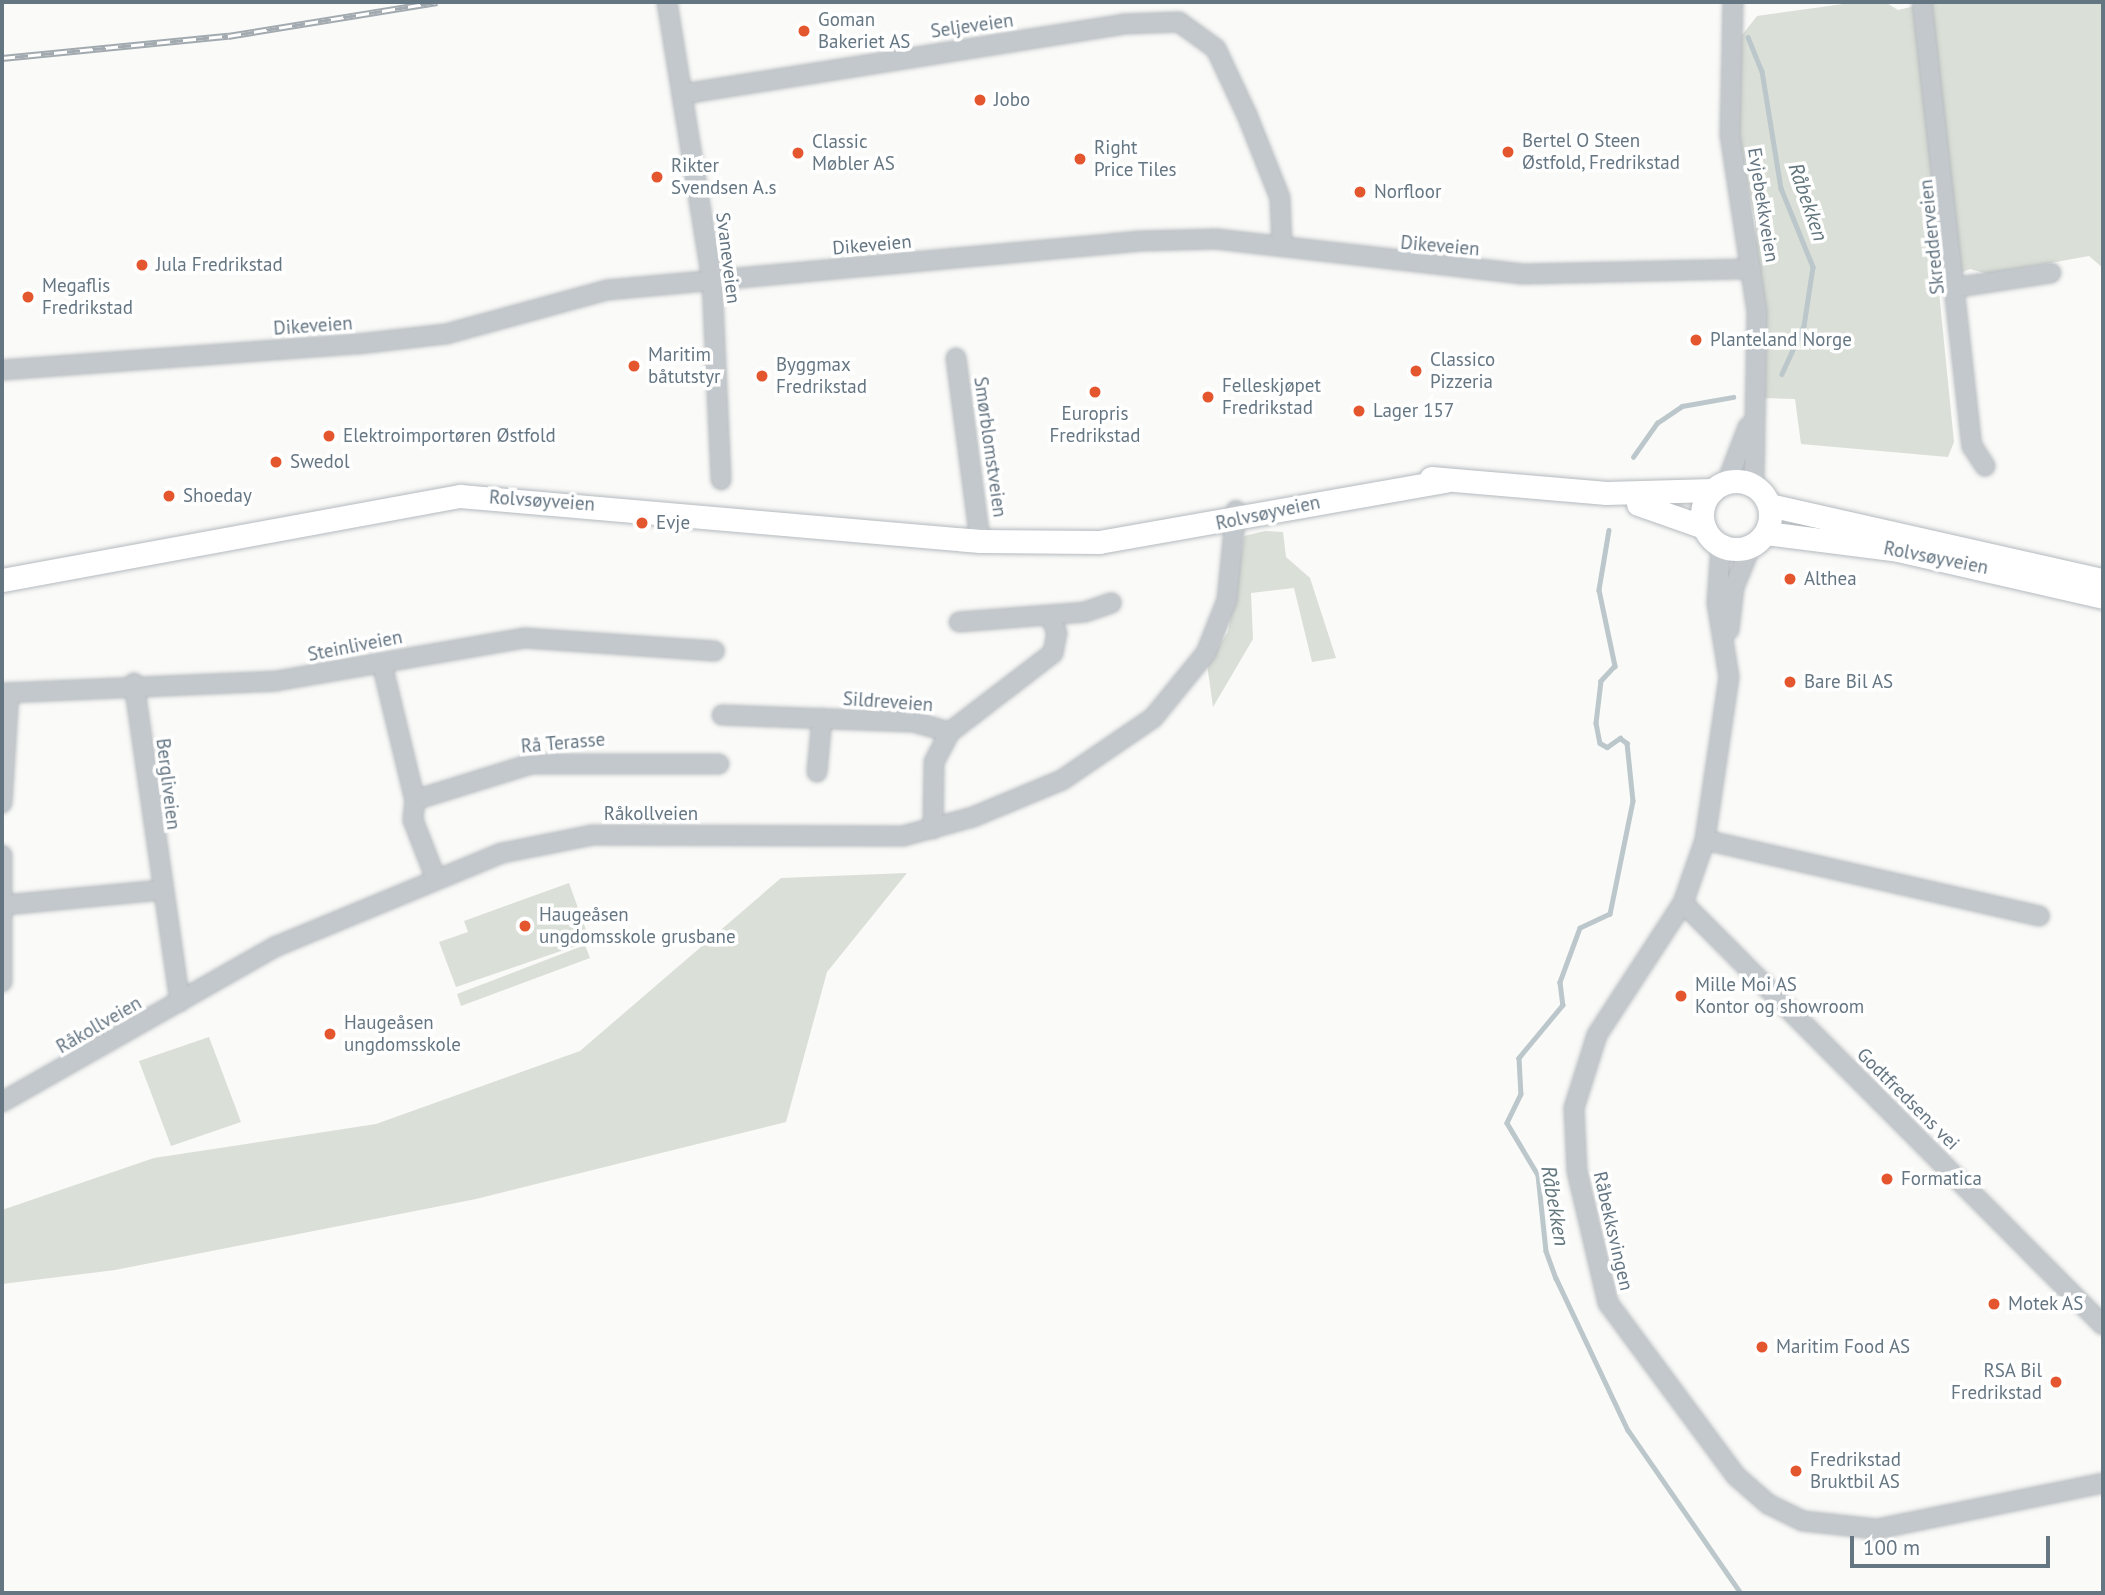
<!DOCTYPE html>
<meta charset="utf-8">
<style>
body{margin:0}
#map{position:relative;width:2105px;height:1595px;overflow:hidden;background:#fafaf8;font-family:"PT Sans",sans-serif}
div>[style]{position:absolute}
.green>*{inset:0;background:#dadfd7}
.stream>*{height:4.5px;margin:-2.25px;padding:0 2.25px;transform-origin:2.25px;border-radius:2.25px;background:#bbc7cb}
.roads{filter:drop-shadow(0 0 2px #b5babe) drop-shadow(0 0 2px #b5babe)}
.minor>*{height:18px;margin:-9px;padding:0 9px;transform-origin:9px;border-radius:9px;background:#c3c8cc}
.major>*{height:23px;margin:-11.5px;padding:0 11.5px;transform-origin:11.5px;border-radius:11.5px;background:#fff}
.major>.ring{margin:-11.5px;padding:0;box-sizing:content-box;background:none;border:23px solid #fff;border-radius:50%}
.rail>*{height:7px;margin-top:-3.5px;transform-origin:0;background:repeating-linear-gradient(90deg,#fff 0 13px,#a2aab0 0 26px);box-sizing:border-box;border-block:2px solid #a2aab0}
.dots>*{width:19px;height:19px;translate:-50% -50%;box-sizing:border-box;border:4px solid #fff;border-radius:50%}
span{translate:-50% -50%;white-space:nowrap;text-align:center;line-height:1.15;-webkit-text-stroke:7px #fff;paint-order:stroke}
.poi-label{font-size:19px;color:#657683}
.left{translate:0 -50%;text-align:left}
.right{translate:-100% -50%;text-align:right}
.street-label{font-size:19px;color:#657683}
.water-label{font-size:21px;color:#60757c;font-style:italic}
.frame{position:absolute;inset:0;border:4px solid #657683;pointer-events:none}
.scale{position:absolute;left:1850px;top:1536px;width:200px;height:32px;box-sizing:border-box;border:4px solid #657683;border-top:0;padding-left:9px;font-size:21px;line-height:24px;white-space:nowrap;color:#657683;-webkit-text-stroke:5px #fff;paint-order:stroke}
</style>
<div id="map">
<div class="green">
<div style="clip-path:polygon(1858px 2px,1885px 2px,1898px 10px,1932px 2px,2103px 2px,2103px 268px,2089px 256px,1988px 274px,1970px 269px,1938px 282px,1954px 442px,1948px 457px,1801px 444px,1795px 399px,1763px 398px,1755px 222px,1735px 128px,1735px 44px,1757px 16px)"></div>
<div style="clip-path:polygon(1265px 531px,1283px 532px,1286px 557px,1310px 578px,1336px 658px,1312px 662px,1294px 588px,1251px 593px,1253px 639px,1213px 707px,1207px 664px,1228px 632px,1244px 536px)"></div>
<div style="clip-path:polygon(907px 873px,827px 972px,786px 1122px,476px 1199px,115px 1270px,2px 1284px,2px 1210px,154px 1158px,376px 1124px,580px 1051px,781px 878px)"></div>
<div style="clip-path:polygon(569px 883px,590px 941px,456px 987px,439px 942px,468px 932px,464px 921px)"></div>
<div style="clip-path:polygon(585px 945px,590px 958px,461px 1006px,457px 994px)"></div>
<div style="clip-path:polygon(209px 1037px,241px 1122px,171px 1146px,139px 1061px)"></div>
</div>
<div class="stream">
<div style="left:1748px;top:37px;width:37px;rotate:68deg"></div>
<div style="left:1762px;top:71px;width:119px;rotate:80.8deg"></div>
<div style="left:1781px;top:188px;width:85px;rotate:67.9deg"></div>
<div style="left:1813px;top:267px;width:60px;rotate:98.7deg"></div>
<div style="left:1804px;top:326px;width:53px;rotate:114.6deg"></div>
<div style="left:1633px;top:457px;width:42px;rotate:-54.8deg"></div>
<div style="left:1657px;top:423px;width:30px;rotate:-34deg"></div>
<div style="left:1682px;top:406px;width:52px;rotate:-10deg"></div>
<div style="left:1609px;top:530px;width:61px;rotate:99.5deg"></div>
<div style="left:1599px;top:590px;width:78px;rotate:78.1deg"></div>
<div style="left:1615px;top:666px;width:21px;rotate:133deg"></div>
<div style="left:1601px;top:681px;width:42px;rotate:96.8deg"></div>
<div style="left:1596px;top:723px;width:20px;rotate:79deg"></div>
<div style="left:1600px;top:743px;width:8px;rotate:30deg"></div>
<div style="left:1607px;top:747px;width:16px;rotate:-35deg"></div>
<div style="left:1620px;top:738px;width:9px;rotate:36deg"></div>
<div style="left:1627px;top:743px;width:58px;rotate:84.1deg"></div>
<div style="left:1633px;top:801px;width:115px;rotate:101.5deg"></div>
<div style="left:1610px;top:914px;width:33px;rotate:155deg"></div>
<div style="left:1580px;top:928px;width:58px;rotate:110.3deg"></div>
<div style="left:1560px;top:982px;width:23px;rotate:83deg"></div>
<div style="left:1563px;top:1005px;width:69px;rotate:129.7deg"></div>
<div style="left:1519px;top:1058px;width:36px;rotate:87deg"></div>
<div style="left:1521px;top:1094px;width:32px;rotate:116deg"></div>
<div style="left:1507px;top:1123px;width:61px;rotate:59.2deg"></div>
<div style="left:1538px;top:1175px;width:76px;rotate:84deg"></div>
<div style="left:1546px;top:1251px;width:29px;rotate:70deg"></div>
<div style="left:1556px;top:1278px;width:168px;rotate:64.7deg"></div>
<div style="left:1628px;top:1430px;width:198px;rotate:55.3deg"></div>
</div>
<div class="roads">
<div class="minor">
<div style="left:667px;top:2px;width:282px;rotate:80.8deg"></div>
<div style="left:712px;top:280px;width:200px;rotate:87.4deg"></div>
<div style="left:1733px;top:2px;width:133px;rotate:91.3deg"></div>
<div style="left:1730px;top:135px;width:179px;rotate:81.3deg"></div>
<div style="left:1757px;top:312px;width:174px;rotate:91deg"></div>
<div style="left:1922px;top:2px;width:447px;rotate:83.6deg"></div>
<div style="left:1972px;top:446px;width:24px;rotate:57deg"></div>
<div style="left:683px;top:94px;width:447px;rotate:-9deg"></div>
<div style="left:1124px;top:24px;width:55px;rotate:-2.1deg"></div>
<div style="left:1179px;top:22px;width:46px;rotate:36.1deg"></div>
<div style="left:1216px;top:49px;width:73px;rotate:64.8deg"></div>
<div style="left:1247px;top:115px;width:89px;rotate:68.3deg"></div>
<div style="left:1280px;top:198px;width:47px;rotate:87.6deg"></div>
<div style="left:1959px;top:287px;width:93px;rotate:-8.7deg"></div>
<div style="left:956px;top:358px;width:185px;rotate:82.5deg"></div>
<div style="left:2px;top:370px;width:357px;rotate:-4.2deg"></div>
<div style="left:358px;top:344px;width:89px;rotate:-6.5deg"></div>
<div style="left:446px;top:334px;width:167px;rotate:-15.3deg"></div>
<div style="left:607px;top:290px;width:536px;rotate:-5.24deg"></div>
<div style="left:1141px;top:241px;width:75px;rotate:-1.5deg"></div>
<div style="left:1216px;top:239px;width:309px;rotate:6.5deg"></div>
<div style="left:1523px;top:274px;width:228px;rotate:-1.3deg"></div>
<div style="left:1727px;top:482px;width:59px;rotate:-69.1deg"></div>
<div style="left:1721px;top:546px;width:57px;rotate:94deg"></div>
<div style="left:1717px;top:603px;width:75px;rotate:80.8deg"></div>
<div style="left:1729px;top:677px;width:165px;rotate:98.4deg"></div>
<div style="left:1705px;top:840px;width:67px;rotate:109.2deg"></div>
<div style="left:1683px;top:903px;width:158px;rotate:123.1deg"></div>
<div style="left:1597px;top:1035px;width:77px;rotate:107.5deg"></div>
<div style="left:1574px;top:1108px;width:63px;rotate:87.3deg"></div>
<div style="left:1577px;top:1171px;width:136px;rotate:76.8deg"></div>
<div style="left:1608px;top:1303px;width:215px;rotate:53.5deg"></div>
<div style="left:1736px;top:1476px;width:43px;rotate:41.2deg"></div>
<div style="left:1768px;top:1504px;width:39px;rotate:26deg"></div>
<div style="left:1803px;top:1521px;width:74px;rotate:6.2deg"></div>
<div style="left:1877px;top:1529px;width:231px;rotate:-11.5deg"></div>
<div style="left:959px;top:622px;width:126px;rotate:-4.5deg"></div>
<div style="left:1085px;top:612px;width:28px;rotate:-19deg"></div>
<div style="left:1729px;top:630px;width:43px;rotate:-83.4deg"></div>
<div style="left:1734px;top:587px;width:44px;rotate:-67.5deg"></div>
<div style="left:382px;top:664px;width:140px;rotate:76.4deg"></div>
<div style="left:415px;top:800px;width:20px;rotate:96deg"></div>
<div style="left:413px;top:820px;width:63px;rotate:68.7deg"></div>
<div style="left:134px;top:683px;width:322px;rotate:81.8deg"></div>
<div style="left:2px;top:693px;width:274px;rotate:-2.5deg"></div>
<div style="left:276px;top:681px;width:253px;rotate:-9.8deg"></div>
<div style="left:525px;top:638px;width:190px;rotate:3.9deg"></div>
<div style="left:722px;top:715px;width:192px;rotate:2.1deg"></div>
<div style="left:914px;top:722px;width:37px;rotate:16deg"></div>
<div style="left:817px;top:772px;width:54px;rotate:-84.7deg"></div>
<div style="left:415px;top:800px;width:121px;rotate:-17.2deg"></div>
<div style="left:531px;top:764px;width:188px"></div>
<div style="left:2px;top:803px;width:110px;rotate:-86.4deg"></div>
<div style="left:933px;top:829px;width:67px;rotate:-89.1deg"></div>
<div style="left:934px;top:762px;width:34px;rotate:-62deg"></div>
<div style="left:950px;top:732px;width:130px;rotate:-37.5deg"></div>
<div style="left:1053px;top:653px;width:20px;rotate:-79deg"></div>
<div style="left:1057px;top:633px;width:18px;rotate:-112deg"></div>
<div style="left:1705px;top:840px;width:343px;rotate:12.8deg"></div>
<div style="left:2px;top:855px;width:127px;rotate:90deg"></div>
<div style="left:1683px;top:903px;width:595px;rotate:45.14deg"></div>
<div style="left:5px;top:905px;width:157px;rotate:-5.5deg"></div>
<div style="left:2px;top:1102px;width:316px;rotate:-29.6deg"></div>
<div style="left:277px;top:946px;width:243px;rotate:-22.5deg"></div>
<div style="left:502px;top:853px;width:93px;rotate:-11.2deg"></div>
<div style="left:593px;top:835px;width:310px;rotate:0.2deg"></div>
<div style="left:903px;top:836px;width:73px;rotate:-15.2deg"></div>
<div style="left:973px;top:817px;width:96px;rotate:-22.6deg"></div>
<div style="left:1062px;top:780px;width:110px;rotate:-34.3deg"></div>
<div style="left:1153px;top:718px;width:84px;rotate:-50.8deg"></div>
<div style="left:1206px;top:653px;width:57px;rotate:-68.4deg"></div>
<div style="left:1227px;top:600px;width:90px;rotate:-84.3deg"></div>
</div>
<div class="major">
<div style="left:1431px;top:478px;width:176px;rotate:4.9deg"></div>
<div style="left:1606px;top:493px;width:107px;rotate:-1.6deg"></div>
<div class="ring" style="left:1702px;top:481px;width:45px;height:45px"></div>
<div style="left:1638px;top:504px;width:70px;rotate:19.2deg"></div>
<div style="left:1769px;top:505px;width:342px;rotate:12.7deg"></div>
<div style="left:1766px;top:533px;width:133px;rotate:7.3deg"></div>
<div style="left:1898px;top:550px;width:210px;rotate:12.9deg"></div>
<div style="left:2px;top:580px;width:466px;rotate:-10.4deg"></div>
<div style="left:460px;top:496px;width:522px;rotate:4.95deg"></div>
<div style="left:980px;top:541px;width:119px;rotate:0.5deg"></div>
<div style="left:1099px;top:542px;width:351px;rotate:-10deg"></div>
</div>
</div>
<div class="rail">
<div style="left:2px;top:58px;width:227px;rotate:-5.6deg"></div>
<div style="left:228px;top:36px;width:212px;rotate:-9.2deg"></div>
</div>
<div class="dots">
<div style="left:804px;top:31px;background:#e4572e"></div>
<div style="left:980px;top:100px;background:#e4572e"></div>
<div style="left:1508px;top:152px;background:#e4572e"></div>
<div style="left:798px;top:153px;background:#e4572e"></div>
<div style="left:1080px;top:159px;background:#e4572e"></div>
<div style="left:657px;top:177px;background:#e4572e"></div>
<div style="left:1360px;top:192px;background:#e4572e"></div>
<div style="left:142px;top:265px;background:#e4572e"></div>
<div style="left:28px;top:297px;background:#e4572e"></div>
<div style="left:1696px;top:340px;background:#e4572e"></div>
<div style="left:634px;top:366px;background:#e4572e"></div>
<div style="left:1416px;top:371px;background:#e4572e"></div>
<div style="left:762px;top:376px;background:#e4572e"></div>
<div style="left:1095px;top:392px;background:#e4572e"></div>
<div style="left:1208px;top:397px;background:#e4572e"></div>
<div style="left:1359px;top:411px;background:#e4572e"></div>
<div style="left:329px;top:436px;background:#e4572e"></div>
<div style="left:276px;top:462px;background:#e4572e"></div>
<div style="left:169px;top:496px;background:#e4572e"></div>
<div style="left:642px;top:523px;background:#e4572e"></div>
<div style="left:1790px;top:579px;background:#e4572e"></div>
<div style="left:1790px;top:682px;background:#e4572e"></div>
<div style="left:525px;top:926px;background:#e4572e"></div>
<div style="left:1681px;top:996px;background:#e4572e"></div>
<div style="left:330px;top:1034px;background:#e4572e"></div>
<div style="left:1887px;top:1179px;background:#e4572e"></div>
<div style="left:1994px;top:1304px;background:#e4572e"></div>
<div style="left:1762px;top:1347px;background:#e4572e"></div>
<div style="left:2056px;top:1382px;background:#e4572e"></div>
<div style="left:1796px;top:1471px;background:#e4572e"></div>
</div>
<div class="poi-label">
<span class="left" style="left:818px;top:31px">Goman<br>Bakeriet AS</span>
<span class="left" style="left:994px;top:100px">Jobo</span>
<span class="left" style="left:1522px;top:152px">Bertel O Steen<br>Østfold, Fredrikstad</span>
<span class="left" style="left:812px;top:153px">Classic<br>Møbler AS</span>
<span class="left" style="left:1094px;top:159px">Right<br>Price Tiles</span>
<span class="left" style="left:671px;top:177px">Rikter<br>Svendsen A.s</span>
<span class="left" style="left:1374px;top:192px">Norfloor</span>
<span class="left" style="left:156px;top:265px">Jula Fredrikstad</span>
<span class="left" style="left:42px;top:297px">Megaflis<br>Fredrikstad</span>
<span class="left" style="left:1710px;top:340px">Planteland Norge</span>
<span class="left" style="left:648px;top:366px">Maritim<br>båtutstyr</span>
<span class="left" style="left:1430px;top:371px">Classico<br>Pizzeria</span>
<span class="left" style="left:776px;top:376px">Byggmax<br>Fredrikstad</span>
<span class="left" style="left:1222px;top:397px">Felleskjøpet<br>Fredrikstad</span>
<span class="left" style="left:1373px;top:411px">Lager 157</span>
<span style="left:1095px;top:425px">Europris<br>Fredrikstad</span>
<span class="left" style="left:343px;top:436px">Elektroimportøren Østfold</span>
<span class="left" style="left:290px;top:462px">Swedol</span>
<span class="left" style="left:183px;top:496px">Shoeday</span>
<span class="left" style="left:656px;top:523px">Evje</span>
<span class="left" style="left:1804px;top:579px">Althea</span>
<span class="left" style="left:1804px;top:682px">Bare Bil AS</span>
<span class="left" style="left:539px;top:926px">Haugeåsen<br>ungdomsskole grusbane</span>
<span class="left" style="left:1695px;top:996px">Mille Moi AS<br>Kontor og showroom</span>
<span class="left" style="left:344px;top:1034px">Haugeåsen<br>ungdomsskole</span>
<span class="left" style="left:1901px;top:1179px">Formatica</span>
<span class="left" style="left:2008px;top:1304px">Motek AS</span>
<span class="left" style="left:1776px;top:1347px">Maritim Food AS</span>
<span class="right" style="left:2042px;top:1382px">RSA Bil<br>Fredrikstad</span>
<span class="left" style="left:1810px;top:1471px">Fredrikstad<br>Bruktbil AS</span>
</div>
<div class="street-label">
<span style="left:972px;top:26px;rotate:-8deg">Seljeveien</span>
<span style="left:1763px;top:205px;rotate:81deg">Evjebekkveien</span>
<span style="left:1932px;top:237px;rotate:-96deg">Skredderveien</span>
<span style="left:872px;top:245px;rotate:-5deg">Dikeveien</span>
<span style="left:1440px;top:246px;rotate:5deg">Dikeveien</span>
<span style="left:728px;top:258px;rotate:83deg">Svaneveien</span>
<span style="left:313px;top:326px;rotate:-4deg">Dikeveien</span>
<span style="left:990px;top:447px;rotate:82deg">Smørblomstveien</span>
<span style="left:542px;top:501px;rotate:4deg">Rolvsøyveien</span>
<span style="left:1268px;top:513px;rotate:-12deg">Rolvsøyveien</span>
<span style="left:1936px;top:558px;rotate:11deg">Rolvsøyveien</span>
<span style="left:355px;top:646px;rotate:-11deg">Steinliveien</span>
<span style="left:888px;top:702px;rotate:4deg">Sildreveien</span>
<span style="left:563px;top:743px;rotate:-5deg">Rå Terasse</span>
<span style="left:168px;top:784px;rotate:83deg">Bergliveien</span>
<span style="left:651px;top:814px">Råkollveien</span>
<span style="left:99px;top:1025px;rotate:-30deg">Råkollveien</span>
<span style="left:1908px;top:1099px;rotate:45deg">Godtfredsens vei</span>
<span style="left:1613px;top:1231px;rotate:77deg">Råbekksvingen</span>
</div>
<div class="water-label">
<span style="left:1808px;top:202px;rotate:71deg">Råbekken</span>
<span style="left:1555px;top:1206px;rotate:80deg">Råbekken</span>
</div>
<div class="frame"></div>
<div class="scale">100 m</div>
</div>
